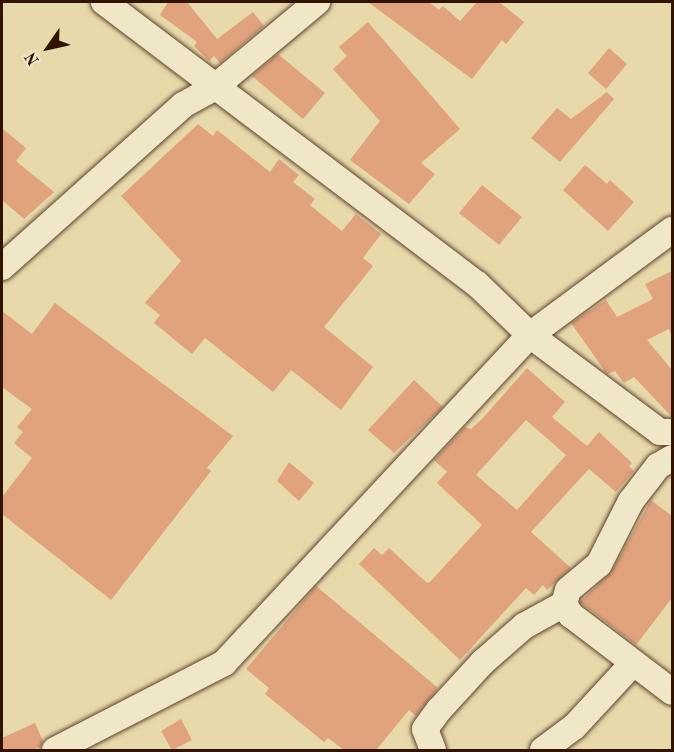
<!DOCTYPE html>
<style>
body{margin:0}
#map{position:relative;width:674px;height:752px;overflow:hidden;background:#e8d9ab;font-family:"Old Standard TT",serif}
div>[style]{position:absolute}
.building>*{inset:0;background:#e0a37e}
.roads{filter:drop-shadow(0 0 2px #5e442b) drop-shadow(0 0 2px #5e442b)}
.minor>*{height:26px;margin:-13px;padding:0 13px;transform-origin:13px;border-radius:13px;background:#f0e6c8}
span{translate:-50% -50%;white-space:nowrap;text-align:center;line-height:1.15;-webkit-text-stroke:6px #f0e6c8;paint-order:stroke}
.frame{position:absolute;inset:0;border:3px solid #301300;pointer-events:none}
.north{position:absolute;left:18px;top:18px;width:60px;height:60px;-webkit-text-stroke:4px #f0e6c8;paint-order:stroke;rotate:236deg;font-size:16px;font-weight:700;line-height:24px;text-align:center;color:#301300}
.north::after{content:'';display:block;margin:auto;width:21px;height:27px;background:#301300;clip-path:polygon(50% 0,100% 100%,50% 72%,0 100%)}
</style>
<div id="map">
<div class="building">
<div style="clip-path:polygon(168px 2px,187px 2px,217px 39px,253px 12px,264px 26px,220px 63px,214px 56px,209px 61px,194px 46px,197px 42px,160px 15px)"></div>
<div style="clip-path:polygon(368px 2px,429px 2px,439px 10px,443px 6px,460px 21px,477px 2px,499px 2px,524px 22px,506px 44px,502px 40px,472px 79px)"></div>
<div style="clip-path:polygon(368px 22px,460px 129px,421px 163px,435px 174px,409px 204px,350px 160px,380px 121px,333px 69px,347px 56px,339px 47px)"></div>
<div style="clip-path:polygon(609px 48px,627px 64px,606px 89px,588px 73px)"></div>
<div style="clip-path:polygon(278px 54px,325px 93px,303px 119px,252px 76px)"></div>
<div style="clip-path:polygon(607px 92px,614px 99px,560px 162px,531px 138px,557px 108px,571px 119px)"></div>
<div style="clip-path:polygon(198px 124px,213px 136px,217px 130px,270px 172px,279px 159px,299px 175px,293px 182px,315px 199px,310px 205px,342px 231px,356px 214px,381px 234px,363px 258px,373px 266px,324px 327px,373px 367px,341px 410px,291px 370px,273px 392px,205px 338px,192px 354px,154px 323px,160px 315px,145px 303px,181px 261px,121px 196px)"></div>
<div style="clip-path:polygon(2px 128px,26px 148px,16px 161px,54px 192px,24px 219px,2px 200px)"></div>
<div style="clip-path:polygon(585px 165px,607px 184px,610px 180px,634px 202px,608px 231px,563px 190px)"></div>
<div style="clip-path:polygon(482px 185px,522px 217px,499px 245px,459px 213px)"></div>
<div style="clip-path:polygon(672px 271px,672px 337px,669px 329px,647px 340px,672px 370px,672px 417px,634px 377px,624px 383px,615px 371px,607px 374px,571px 323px,606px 300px,617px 317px,653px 299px,645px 284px)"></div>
<div style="clip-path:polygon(55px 303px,233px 436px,207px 468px,211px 471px,111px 600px,2px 514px,2px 497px,32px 458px,14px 443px,23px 432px,17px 427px,32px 409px,2px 387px,2px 311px,32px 334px)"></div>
<div style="clip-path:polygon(evenodd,527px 368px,565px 402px,552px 417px,587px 446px,599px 432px,632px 463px,629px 466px,634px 471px,616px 492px,589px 469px,531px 532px,571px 568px,547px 590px,543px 585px,534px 595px,526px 588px,460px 660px,359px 564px,374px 548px,382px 555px,389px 548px,427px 583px,430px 582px,482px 525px,437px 483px,447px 472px,434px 460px,465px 427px,471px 429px,481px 420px,527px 368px,526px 420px,566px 455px,517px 510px,476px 475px,526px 420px)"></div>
<div style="clip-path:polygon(414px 380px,443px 407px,394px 453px,368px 430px)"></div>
<div style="clip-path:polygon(289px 462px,314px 483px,299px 501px,277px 481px)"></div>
<div style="clip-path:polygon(651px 500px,672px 516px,672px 598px,636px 645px,580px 602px,612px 571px)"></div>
<div style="clip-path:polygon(316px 586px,438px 688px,416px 716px,409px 710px,376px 750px,344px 750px,328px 738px,324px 742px,265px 694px,269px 688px,246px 669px)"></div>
<div style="clip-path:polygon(181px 719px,192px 740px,172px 750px,161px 731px)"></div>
<div style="clip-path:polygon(35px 723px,43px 741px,41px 747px,32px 750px,2px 750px,2px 738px)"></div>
</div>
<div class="roads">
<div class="minor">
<div style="left:104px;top:2px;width:468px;rotate:37.1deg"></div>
<div style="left:477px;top:284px;width:74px;rotate:43.9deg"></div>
<div style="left:530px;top:335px;width:162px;rotate:36.7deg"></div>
<div style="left:660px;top:432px;width:12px"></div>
<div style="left:2px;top:267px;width:243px;rotate:-41.8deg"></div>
<div style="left:183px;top:105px;width:37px;rotate:-29deg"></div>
<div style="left:215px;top:87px;width:133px;rotate:-39.8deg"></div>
<div style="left:672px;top:458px;width:16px;rotate:150deg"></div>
<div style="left:658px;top:466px;width:44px;rotate:127.6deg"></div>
<div style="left:631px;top:501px;width:71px;rotate:116.9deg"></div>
<div style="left:599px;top:564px;width:40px;rotate:140deg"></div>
<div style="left:568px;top:590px;width:15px;rotate:106deg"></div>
<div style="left:564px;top:604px;width:13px;rotate:58deg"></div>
<div style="left:571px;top:615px;width:127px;rotate:37.3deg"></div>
<div style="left:55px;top:750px;width:190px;rotate:-27.2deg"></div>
<div style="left:224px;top:663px;width:449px;rotate:-47deg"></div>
<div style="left:530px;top:335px;width:177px;rotate:-36.5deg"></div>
<div style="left:433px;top:750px;width:22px;rotate:-111deg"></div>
<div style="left:425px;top:729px;width:24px;rotate:-54deg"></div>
<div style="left:439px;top:710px;width:65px;rotate:-47.5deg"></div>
<div style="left:483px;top:662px;width:55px;rotate:-41.3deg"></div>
<div style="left:524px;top:626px;width:46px;rotate:-28.8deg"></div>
<div style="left:543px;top:750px;width:39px;rotate:-37deg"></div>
<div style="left:574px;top:727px;width:87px;rotate:-47.3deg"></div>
</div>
</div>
<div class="frame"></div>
<div class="north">N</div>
</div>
